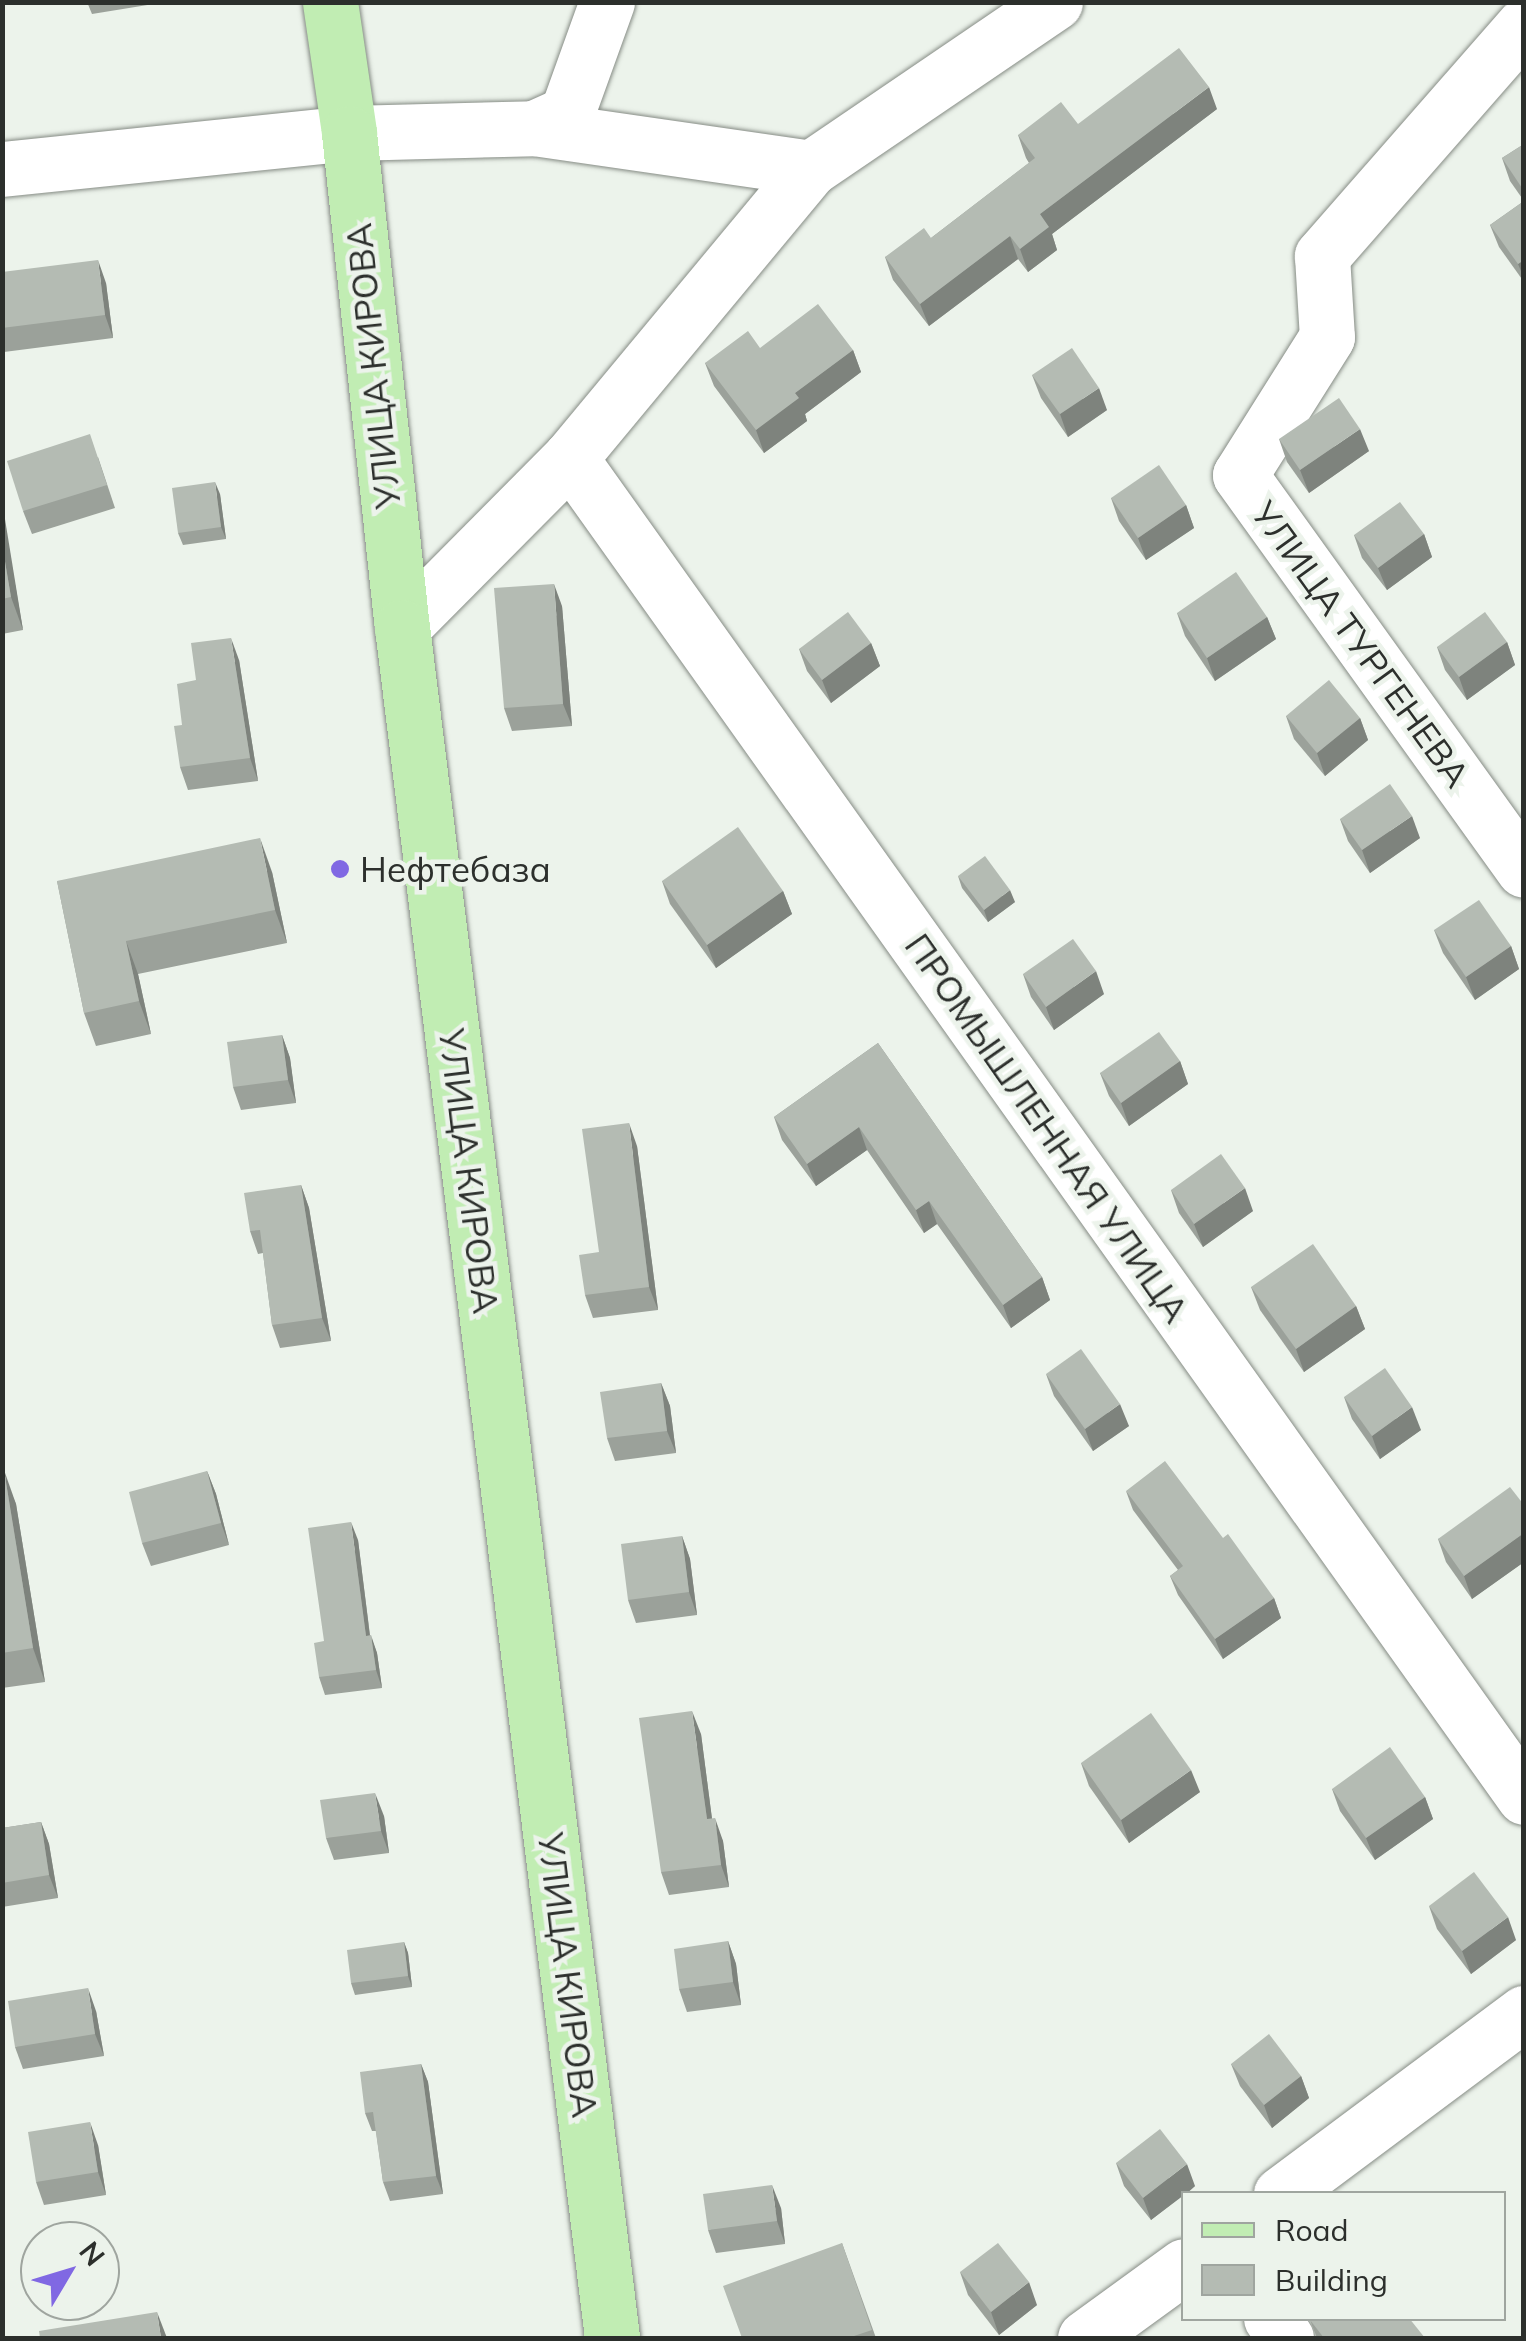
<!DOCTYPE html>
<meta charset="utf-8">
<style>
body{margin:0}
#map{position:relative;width:1526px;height:2341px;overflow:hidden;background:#ecf3eb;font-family:Mulish,sans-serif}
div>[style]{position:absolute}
.roads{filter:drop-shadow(0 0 2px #868c85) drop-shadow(0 0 2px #868c85)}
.minor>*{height:55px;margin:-27.5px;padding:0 27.5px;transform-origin:27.5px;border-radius:27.5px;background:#fff}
.major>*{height:55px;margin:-27.5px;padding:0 27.5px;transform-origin:27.5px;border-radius:27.5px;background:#c1edb3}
.wall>*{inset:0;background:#9ba19a}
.shaded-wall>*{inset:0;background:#7e837d}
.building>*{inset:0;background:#b4bbb3}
.dots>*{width:28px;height:28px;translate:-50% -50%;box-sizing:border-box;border:5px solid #ecf3eb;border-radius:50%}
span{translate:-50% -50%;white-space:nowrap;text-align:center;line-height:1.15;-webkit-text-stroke:9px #ecf3eb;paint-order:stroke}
.street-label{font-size:35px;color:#2c2f2c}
.poi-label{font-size:35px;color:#2c2f2c}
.left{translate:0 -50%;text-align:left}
.frame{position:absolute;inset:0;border:5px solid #2c2f2c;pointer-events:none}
.legend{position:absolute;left:1181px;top:2191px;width:325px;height:130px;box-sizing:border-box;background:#ecf3eb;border:2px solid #9fa59f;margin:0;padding:12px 18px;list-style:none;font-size:30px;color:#2c2f2c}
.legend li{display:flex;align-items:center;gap:20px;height:50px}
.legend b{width:50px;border:2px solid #9fa59f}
.north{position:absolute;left:20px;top:2221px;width:100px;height:100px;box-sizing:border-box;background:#ecf3eb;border:2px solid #9fa59f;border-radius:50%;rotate:52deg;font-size:28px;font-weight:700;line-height:40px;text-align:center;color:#2c2f2c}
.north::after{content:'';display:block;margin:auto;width:35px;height:45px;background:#8068e3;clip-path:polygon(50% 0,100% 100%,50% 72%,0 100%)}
</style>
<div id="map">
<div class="roads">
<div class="minor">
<div style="left:1524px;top:25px;width:307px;rotate:131.2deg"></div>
<div style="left:1322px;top:256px;width:81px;rotate:86.5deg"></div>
<div style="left:1327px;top:337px;width:163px;rotate:122.2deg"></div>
<div style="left:1240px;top:475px;width:486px;rotate:54.3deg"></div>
<div style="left:534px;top:128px;width:36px;rotate:-24deg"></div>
<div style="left:567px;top:113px;width:118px;rotate:-70.2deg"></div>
<div style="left:2px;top:169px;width:349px;rotate:-5.9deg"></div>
<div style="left:349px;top:133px;width:185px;rotate:-1.5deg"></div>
<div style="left:534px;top:128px;width:280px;rotate:8.2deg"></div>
<div style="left:811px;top:168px;width:295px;rotate:-34.2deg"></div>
<div style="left:570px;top:458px;width:1644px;rotate:54.53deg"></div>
<div style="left:402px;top:627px;width:238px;rotate:-45.2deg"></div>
<div style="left:570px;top:458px;width:377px;rotate:-50.3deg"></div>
<div style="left:1281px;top:2194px;width:303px;rotate:-36.7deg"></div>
<div style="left:1271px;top:2318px;width:25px;rotate:53deg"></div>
<div style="left:1085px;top:2338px;width:122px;rotate:-36deg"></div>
</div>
<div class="major">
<div style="left:330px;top:2px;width:132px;rotate:81.7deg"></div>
<div style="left:349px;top:133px;width:497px;rotate:83.9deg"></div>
<div style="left:402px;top:627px;width:1724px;rotate:83deg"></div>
</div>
</div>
<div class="wall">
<div style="clip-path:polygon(87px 2px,166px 2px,92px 14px)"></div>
<div style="clip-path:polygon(1217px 109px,1052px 234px,1057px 250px,1028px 272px,1018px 259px,929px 326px,893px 280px,885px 257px,931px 238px,1029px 163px,1026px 158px,1018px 135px,1078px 124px)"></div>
<div style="clip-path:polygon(1524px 144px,1524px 201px,1510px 181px,1502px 158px)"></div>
<div style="clip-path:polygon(1524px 201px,1524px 282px,1499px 247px,1490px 225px)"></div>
<div style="clip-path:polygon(2px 272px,106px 283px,113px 338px,4px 352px)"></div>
<div style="clip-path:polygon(760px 348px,853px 350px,861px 372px,805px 414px,807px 421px,764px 453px,714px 386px,705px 363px)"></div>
<div style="clip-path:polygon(1032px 375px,1107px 410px,1068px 437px,1041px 398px)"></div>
<div style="clip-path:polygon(1279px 439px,1369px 451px,1309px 493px,1287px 462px)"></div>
<div style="clip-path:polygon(98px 457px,115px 508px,32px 534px,23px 511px)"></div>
<div style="clip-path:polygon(220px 494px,226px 539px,183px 545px,178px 533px)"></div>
<div style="clip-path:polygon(1111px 498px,1186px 505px,1194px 528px,1146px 560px,1119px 521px)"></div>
<div style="clip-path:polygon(2px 509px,23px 630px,2px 634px)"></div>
<div style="clip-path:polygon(1424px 534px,1432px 557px,1387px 590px,1362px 558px,1354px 535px)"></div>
<div style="clip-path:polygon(562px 606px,572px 726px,512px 731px,504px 708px)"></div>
<div style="clip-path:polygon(1177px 613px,1267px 617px,1276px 639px,1215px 681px,1185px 636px)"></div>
<div style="clip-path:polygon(1507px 642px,1515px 665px,1467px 700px,1445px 670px,1437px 647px)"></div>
<div style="clip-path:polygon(871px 643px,880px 666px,831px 703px,807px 671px,799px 649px)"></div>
<div style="clip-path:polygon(239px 660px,258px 781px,188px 790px,180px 767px,182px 725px,196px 680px)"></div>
<div style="clip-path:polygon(1286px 716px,1360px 718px,1368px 740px,1325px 776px,1294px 739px)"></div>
<div style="clip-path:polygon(1340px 819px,1420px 838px,1370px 873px,1348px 841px)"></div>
<div style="clip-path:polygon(272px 872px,287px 943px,138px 974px,151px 1034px,96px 1046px,84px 1013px,57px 881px)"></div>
<div style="clip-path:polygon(958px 876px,1015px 902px,988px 922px,962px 888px)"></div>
<div style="clip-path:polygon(662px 881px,783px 891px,792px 914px,716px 968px,670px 904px)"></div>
<div style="clip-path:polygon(1434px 930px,1511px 946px,1519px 969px,1475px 1000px,1443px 953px)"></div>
<div style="clip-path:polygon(1023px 974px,1104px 994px,1054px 1030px,1031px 997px)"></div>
<div style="clip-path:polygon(282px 1035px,290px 1058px,296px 1103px,241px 1110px,233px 1087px)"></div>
<div style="clip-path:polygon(878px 1043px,1042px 1277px,1050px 1300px,1011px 1328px,937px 1224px,924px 1233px,867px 1150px,816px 1186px,782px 1140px,774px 1117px)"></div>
<div style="clip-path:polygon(1180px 1061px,1188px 1084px,1129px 1126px,1109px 1096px,1100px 1073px)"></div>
<div style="clip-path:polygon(637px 1146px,658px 1310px,593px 1318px,585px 1295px)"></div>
<div style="clip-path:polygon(301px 1185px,309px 1208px,331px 1341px,280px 1348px,272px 1325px,263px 1253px,258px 1254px,250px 1231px)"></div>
<div style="clip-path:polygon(1171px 1190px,1253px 1211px,1203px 1247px,1179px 1213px)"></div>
<div style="clip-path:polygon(1251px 1287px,1356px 1306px,1365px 1329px,1304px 1372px,1260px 1310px)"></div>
<div style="clip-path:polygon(1046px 1374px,1129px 1426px,1093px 1451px,1054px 1396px)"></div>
<div style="clip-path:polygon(661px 1383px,670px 1406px,676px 1453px,615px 1461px,607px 1438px)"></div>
<div style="clip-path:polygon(1344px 1397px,1421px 1430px,1380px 1459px,1352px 1419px)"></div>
<div style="clip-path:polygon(2px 1471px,16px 1504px,45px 1682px,2px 1688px)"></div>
<div style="clip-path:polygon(207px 1471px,216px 1494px,229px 1545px,151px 1566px,142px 1543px)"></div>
<div style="clip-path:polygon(1126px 1491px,1274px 1598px,1281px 1618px,1223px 1659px,1178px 1595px,1170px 1576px,1178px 1570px,1133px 1510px)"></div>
<div style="clip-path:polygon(1524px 1505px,1524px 1562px,1472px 1599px,1446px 1562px,1438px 1539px)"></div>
<div style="clip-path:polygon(682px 1536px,690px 1559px,697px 1615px,636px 1623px,628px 1600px)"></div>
<div style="clip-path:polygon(358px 1540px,370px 1635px,377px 1653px,382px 1688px,325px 1695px,319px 1677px,324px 1641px)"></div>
<div style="clip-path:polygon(701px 1734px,712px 1819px,723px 1841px,729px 1887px,669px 1895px,661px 1872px)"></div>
<div style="clip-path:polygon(1081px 1763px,1200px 1792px,1129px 1843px,1089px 1786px)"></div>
<div style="clip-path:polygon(1332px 1789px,1425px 1797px,1433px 1819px,1375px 1860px,1340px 1811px)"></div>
<div style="clip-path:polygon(384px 1816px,389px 1853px,334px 1860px,326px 1838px)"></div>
<div style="clip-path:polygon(41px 1822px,49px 1844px,58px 1898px,2px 1907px,2px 1828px)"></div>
<div style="clip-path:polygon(1429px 1906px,1516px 1940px,1471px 1974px,1437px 1929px)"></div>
<div style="clip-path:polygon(728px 1941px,736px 1964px,741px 2005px,687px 2012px,679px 1989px)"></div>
<div style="clip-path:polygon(404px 1942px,408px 1953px,412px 1987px,355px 1995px,351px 1983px)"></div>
<div style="clip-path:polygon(96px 2011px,104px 2056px,23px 2069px,15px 2047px)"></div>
<div style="clip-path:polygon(421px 2064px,428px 2082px,443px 2194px,390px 2201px,383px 2182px,376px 2131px,372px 2131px,365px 2113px)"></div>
<div style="clip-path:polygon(1231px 2064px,1301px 2076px,1309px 2098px,1272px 2128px,1240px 2086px)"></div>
<div style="clip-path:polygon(98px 2145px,106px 2195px,44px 2205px,36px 2182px)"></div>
<div style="clip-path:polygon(1116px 2163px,1195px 2186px,1186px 2194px,1184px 2194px,1151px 2220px,1124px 2186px)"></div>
<div style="clip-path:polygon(781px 2208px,785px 2244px,716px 2253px,708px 2230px)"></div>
<div style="clip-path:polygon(842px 2243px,876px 2338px,742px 2338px)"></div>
<div style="clip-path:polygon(960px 2272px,1037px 2305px,999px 2335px,968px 2295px)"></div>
<div style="clip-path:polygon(1310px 2320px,1425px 2338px,1317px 2338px)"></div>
</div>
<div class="shaded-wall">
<div style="clip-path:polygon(1209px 87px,1217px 109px,1052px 234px,1057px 250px,1028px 272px,1020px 249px,1040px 214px)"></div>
<div style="clip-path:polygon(1010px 236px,1018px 259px,929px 326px,920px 304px)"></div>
<div style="clip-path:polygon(98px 260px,106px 283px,113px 338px,105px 315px)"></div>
<div style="clip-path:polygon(1524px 260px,1524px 278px,1518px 264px)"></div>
<div style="clip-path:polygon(853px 350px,861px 372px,805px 414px,807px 421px,764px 453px,756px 430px,795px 393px)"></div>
<div style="clip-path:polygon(1099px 388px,1107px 410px,1068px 437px,1060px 414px)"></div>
<div style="clip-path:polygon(1360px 429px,1369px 451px,1309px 493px,1300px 470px)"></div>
<div style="clip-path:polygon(215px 482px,220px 494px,226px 539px,221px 527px)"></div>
<div style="clip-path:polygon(1186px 505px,1194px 528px,1146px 560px,1138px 538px)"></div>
<div style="clip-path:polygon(2px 509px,4px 513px,23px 630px,11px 597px,2px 544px)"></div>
<div style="clip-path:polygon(1424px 534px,1432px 557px,1387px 590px,1378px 568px)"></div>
<div style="clip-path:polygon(554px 584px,562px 606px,572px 726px,563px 704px)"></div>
<div style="clip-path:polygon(1267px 617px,1276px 639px,1215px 681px,1207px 658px)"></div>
<div style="clip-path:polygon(231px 638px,239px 660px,258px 781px,250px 758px)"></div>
<div style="clip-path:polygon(1507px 642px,1515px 665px,1467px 700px,1459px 677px)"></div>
<div style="clip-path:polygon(871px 643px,880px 666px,831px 703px,822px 680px)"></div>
<div style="clip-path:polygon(1360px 718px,1368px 740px,1325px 776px,1317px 753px)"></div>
<div style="clip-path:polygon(1412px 816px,1420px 838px,1370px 873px,1362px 850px)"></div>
<div style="clip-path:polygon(260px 838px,272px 872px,287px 943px,275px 910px)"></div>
<div style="clip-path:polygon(1010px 890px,1015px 902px,988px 922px,984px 910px)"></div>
<div style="clip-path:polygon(783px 891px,792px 914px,716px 968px,707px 945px)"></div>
<div style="clip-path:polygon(126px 941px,138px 974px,151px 1034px,139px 1001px)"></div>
<div style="clip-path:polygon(1511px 946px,1519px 969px,1475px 1000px,1466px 977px)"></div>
<div style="clip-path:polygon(1096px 971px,1104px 994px,1054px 1030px,1046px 1007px)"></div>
<div style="clip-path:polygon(282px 1035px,290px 1058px,296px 1103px,288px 1080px)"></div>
<div style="clip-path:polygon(1180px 1061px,1188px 1084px,1129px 1126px,1121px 1103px)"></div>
<div style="clip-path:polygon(629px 1123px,637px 1146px,658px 1310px,649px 1287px)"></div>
<div style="clip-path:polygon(859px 1127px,867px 1150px,816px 1186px,807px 1164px)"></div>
<div style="clip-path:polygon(301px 1185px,309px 1208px,331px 1341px,322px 1318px)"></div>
<div style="clip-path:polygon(1245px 1188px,1253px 1211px,1203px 1247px,1194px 1224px)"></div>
<div style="clip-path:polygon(929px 1201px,937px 1224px,924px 1233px,916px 1210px)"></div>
<div style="clip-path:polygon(1042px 1277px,1050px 1300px,1011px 1328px,1003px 1305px)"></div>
<div style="clip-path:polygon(1356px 1306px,1365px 1329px,1304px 1372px,1296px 1349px)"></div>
<div style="clip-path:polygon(661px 1383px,670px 1406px,676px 1453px,667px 1431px)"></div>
<div style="clip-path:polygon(1120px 1404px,1129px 1426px,1093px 1451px,1085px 1429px)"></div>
<div style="clip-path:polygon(1412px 1407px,1421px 1430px,1380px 1459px,1372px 1436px)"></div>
<div style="clip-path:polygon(4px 1470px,16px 1504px,45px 1682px,33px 1648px)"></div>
<div style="clip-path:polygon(207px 1471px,216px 1494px,229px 1545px,221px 1523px)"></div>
<div style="clip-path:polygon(351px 1522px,358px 1540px,372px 1653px,366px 1636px)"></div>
<div style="clip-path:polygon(1524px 1533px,1524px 1562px,1472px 1599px,1464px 1576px)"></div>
<div style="clip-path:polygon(682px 1536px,690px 1559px,697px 1615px,689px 1592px)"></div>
<div style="clip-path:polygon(1274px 1598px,1281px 1618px,1223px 1659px,1215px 1639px)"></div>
<div style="clip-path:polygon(371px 1635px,377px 1653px,382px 1688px,376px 1670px)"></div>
<div style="clip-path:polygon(692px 1711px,701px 1734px,715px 1842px,707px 1819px)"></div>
<div style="clip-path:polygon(1191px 1770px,1200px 1792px,1129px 1843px,1121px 1820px)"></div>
<div style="clip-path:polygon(375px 1793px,384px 1816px,389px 1853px,381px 1831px)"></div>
<div style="clip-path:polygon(1425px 1797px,1433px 1819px,1375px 1860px,1366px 1838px)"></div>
<div style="clip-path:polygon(715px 1818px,723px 1841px,729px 1887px,721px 1865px)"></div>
<div style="clip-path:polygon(41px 1822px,49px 1844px,58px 1898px,49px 1875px)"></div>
<div style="clip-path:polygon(1508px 1917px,1516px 1940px,1471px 1974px,1462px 1951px)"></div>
<div style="clip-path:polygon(728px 1941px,736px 1964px,741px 2005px,733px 1982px)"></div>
<div style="clip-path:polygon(404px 1942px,408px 1953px,412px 1987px,408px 1976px)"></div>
<div style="clip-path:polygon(88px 1988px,96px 2011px,104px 2056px,95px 2034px)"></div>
<div style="clip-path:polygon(421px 2064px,428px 2082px,443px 2194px,436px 2176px)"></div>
<div style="clip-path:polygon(1301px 2076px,1309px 2098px,1272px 2128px,1264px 2105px)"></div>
<div style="clip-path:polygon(90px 2122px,98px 2145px,106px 2195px,98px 2172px)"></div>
<div style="clip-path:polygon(1187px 2164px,1195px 2186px,1186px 2194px,1184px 2194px,1184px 2195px,1151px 2220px,1143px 2198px)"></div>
<div style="clip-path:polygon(772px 2185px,781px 2208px,785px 2244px,777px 2221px)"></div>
<div style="clip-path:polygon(1029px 2282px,1037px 2305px,999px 2335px,991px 2312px)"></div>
<div style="clip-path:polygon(157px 2312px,167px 2338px,161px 2338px)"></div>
</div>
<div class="building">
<div style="clip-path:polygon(1179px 48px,1209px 87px,1040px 214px,1049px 227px,1020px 249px,1010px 236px,920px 304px,885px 257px,924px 228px,931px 238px,1035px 158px,1018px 135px,1061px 102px,1078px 124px)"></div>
<div style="clip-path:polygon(1524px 144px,1524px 191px,1502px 158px)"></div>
<div style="clip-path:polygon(1524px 201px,1524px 260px,1518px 264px,1490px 225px)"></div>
<div style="clip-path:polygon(98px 260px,105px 315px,2px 328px,2px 272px)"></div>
<div style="clip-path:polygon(818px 304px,853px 350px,795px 393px,799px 398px,756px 430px,705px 363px,748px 331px,760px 348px)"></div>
<div style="clip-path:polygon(1072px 348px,1099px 388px,1060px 414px,1032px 375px)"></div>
<div style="clip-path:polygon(1339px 398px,1360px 429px,1300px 470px,1279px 439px)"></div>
<div style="clip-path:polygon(90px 434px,107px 485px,23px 511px,7px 461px)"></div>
<div style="clip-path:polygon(1159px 465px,1186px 505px,1138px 538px,1111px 498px)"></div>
<div style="clip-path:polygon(215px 482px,221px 527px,178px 533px,172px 488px)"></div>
<div style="clip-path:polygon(1400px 502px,1424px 534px,1378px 568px,1354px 535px)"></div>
<div style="clip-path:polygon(2px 544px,11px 597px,2px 599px)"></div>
<div style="clip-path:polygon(1236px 572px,1267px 617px,1207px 658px,1177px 613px)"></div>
<div style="clip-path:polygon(554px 584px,563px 704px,504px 708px,494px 588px)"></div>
<div style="clip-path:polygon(848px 612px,871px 643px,822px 680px,799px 649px)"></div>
<div style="clip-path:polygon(1485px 612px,1507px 642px,1459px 677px,1437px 647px)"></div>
<div style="clip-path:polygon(231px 638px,250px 758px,180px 767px,174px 726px,182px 725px,177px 684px,196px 680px,191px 643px)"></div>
<div style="clip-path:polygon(1329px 680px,1360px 718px,1317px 753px,1286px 716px)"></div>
<div style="clip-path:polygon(1390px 784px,1412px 816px,1362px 850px,1340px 819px)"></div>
<div style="clip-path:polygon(738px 827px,783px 891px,707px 945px,662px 881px)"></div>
<div style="clip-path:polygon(260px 838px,275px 910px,126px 941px,139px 1001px,84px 1013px,57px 881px)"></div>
<div style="clip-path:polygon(985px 856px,1010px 890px,984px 910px,958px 876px)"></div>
<div style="clip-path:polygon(1479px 900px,1511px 946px,1466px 977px,1434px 930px)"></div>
<div style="clip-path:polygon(1073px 939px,1096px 971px,1046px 1007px,1023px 974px)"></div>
<div style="clip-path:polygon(1159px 1032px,1180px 1061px,1121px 1103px,1100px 1073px)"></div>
<div style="clip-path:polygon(282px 1035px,288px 1080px,233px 1087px,227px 1042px)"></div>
<div style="clip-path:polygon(878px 1043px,1042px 1277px,1003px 1305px,929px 1201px,916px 1210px,859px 1127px,807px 1164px,774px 1117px)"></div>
<div style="clip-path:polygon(629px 1123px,649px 1287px,585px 1295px,579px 1255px,599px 1252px,582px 1129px)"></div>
<div style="clip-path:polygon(1221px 1154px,1245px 1188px,1194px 1224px,1171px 1190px)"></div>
<div style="clip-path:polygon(301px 1185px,322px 1318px,272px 1325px,260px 1230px,250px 1231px,244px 1193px)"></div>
<div style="clip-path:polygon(1313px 1244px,1356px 1306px,1296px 1349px,1251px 1287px)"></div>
<div style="clip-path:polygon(1081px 1349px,1120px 1404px,1085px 1429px,1046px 1374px)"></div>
<div style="clip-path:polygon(1385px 1368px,1412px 1407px,1372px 1436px,1344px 1397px)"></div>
<div style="clip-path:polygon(661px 1383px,667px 1431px,607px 1438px,600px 1392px)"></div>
<div style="clip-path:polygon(1165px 1461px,1223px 1538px,1228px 1534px,1274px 1598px,1215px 1639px,1170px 1576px,1183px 1566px,1126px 1491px)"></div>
<div style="clip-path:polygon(4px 1470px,33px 1648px,2px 1653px,2px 1471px)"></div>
<div style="clip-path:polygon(207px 1471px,221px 1523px,142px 1543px,129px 1492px)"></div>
<div style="clip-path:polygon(1510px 1487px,1524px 1505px,1524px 1533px,1464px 1576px,1438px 1539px)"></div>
<div style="clip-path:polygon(351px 1522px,366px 1636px,371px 1635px,376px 1670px,319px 1677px,314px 1643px,324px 1641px,308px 1528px)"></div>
<div style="clip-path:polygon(682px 1536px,689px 1592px,628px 1600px,621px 1544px)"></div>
<div style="clip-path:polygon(692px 1711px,707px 1819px,715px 1818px,721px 1865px,661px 1872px,639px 1718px)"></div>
<div style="clip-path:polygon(1151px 1713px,1191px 1770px,1121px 1820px,1081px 1763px)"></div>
<div style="clip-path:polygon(1390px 1747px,1425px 1797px,1366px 1838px,1332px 1789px)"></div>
<div style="clip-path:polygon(375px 1793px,381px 1831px,326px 1838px,320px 1800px)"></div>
<div style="clip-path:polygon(41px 1822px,49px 1875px,2px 1883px,2px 1828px)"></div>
<div style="clip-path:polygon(1474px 1872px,1508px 1917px,1462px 1951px,1429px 1906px)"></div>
<div style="clip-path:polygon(728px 1941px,733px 1982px,679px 1989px,674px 1949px)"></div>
<div style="clip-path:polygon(404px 1942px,408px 1976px,351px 1983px,347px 1950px)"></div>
<div style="clip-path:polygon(88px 1988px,95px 2034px,15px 2047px,8px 2001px)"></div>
<div style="clip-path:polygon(1269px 2034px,1301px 2076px,1264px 2105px,1231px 2064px)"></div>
<div style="clip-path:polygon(421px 2064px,436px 2176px,383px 2182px,373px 2112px,365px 2113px,360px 2072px)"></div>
<div style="clip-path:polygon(90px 2122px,98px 2172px,36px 2182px,28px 2132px)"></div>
<div style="clip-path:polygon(1160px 2129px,1187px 2164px,1143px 2198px,1116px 2163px)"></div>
<div style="clip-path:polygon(772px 2185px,777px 2221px,708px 2230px,703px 2194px)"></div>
<div style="clip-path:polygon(842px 2243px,872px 2330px,854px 2336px,854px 2338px,742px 2338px,723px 2286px)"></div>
<div style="clip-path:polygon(998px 2243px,1029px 2282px,991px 2312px,960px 2272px)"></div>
<div style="clip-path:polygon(157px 2312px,161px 2338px,40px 2338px,39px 2331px)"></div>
<div style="clip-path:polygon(1312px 2318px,1409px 2318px,1425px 2338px,1324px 2338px,1310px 2320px)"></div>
</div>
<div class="dots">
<div style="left:340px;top:869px;background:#8068e3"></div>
</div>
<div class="street-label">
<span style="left:373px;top:366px;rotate:-96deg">УЛИЦА КИРОВА</span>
<span style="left:1361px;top:644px;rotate:54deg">УЛИЦА ТУРГЕНЕВА</span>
<span style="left:1047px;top:1128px;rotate:55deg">ПРОМЫШЛЕННАЯ УЛИЦА</span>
<span style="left:469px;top:1171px;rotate:83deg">УЛИЦА КИРОВА</span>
<span style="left:568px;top:1975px;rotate:83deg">УЛИЦА КИРОВА</span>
</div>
<div class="poi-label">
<span class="left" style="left:360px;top:869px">Нефтебаза</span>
</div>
<div class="frame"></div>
<ul class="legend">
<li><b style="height:12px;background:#c1edb3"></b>Road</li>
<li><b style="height:28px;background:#b4bbb3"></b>Building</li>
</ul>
<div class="north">N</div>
</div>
